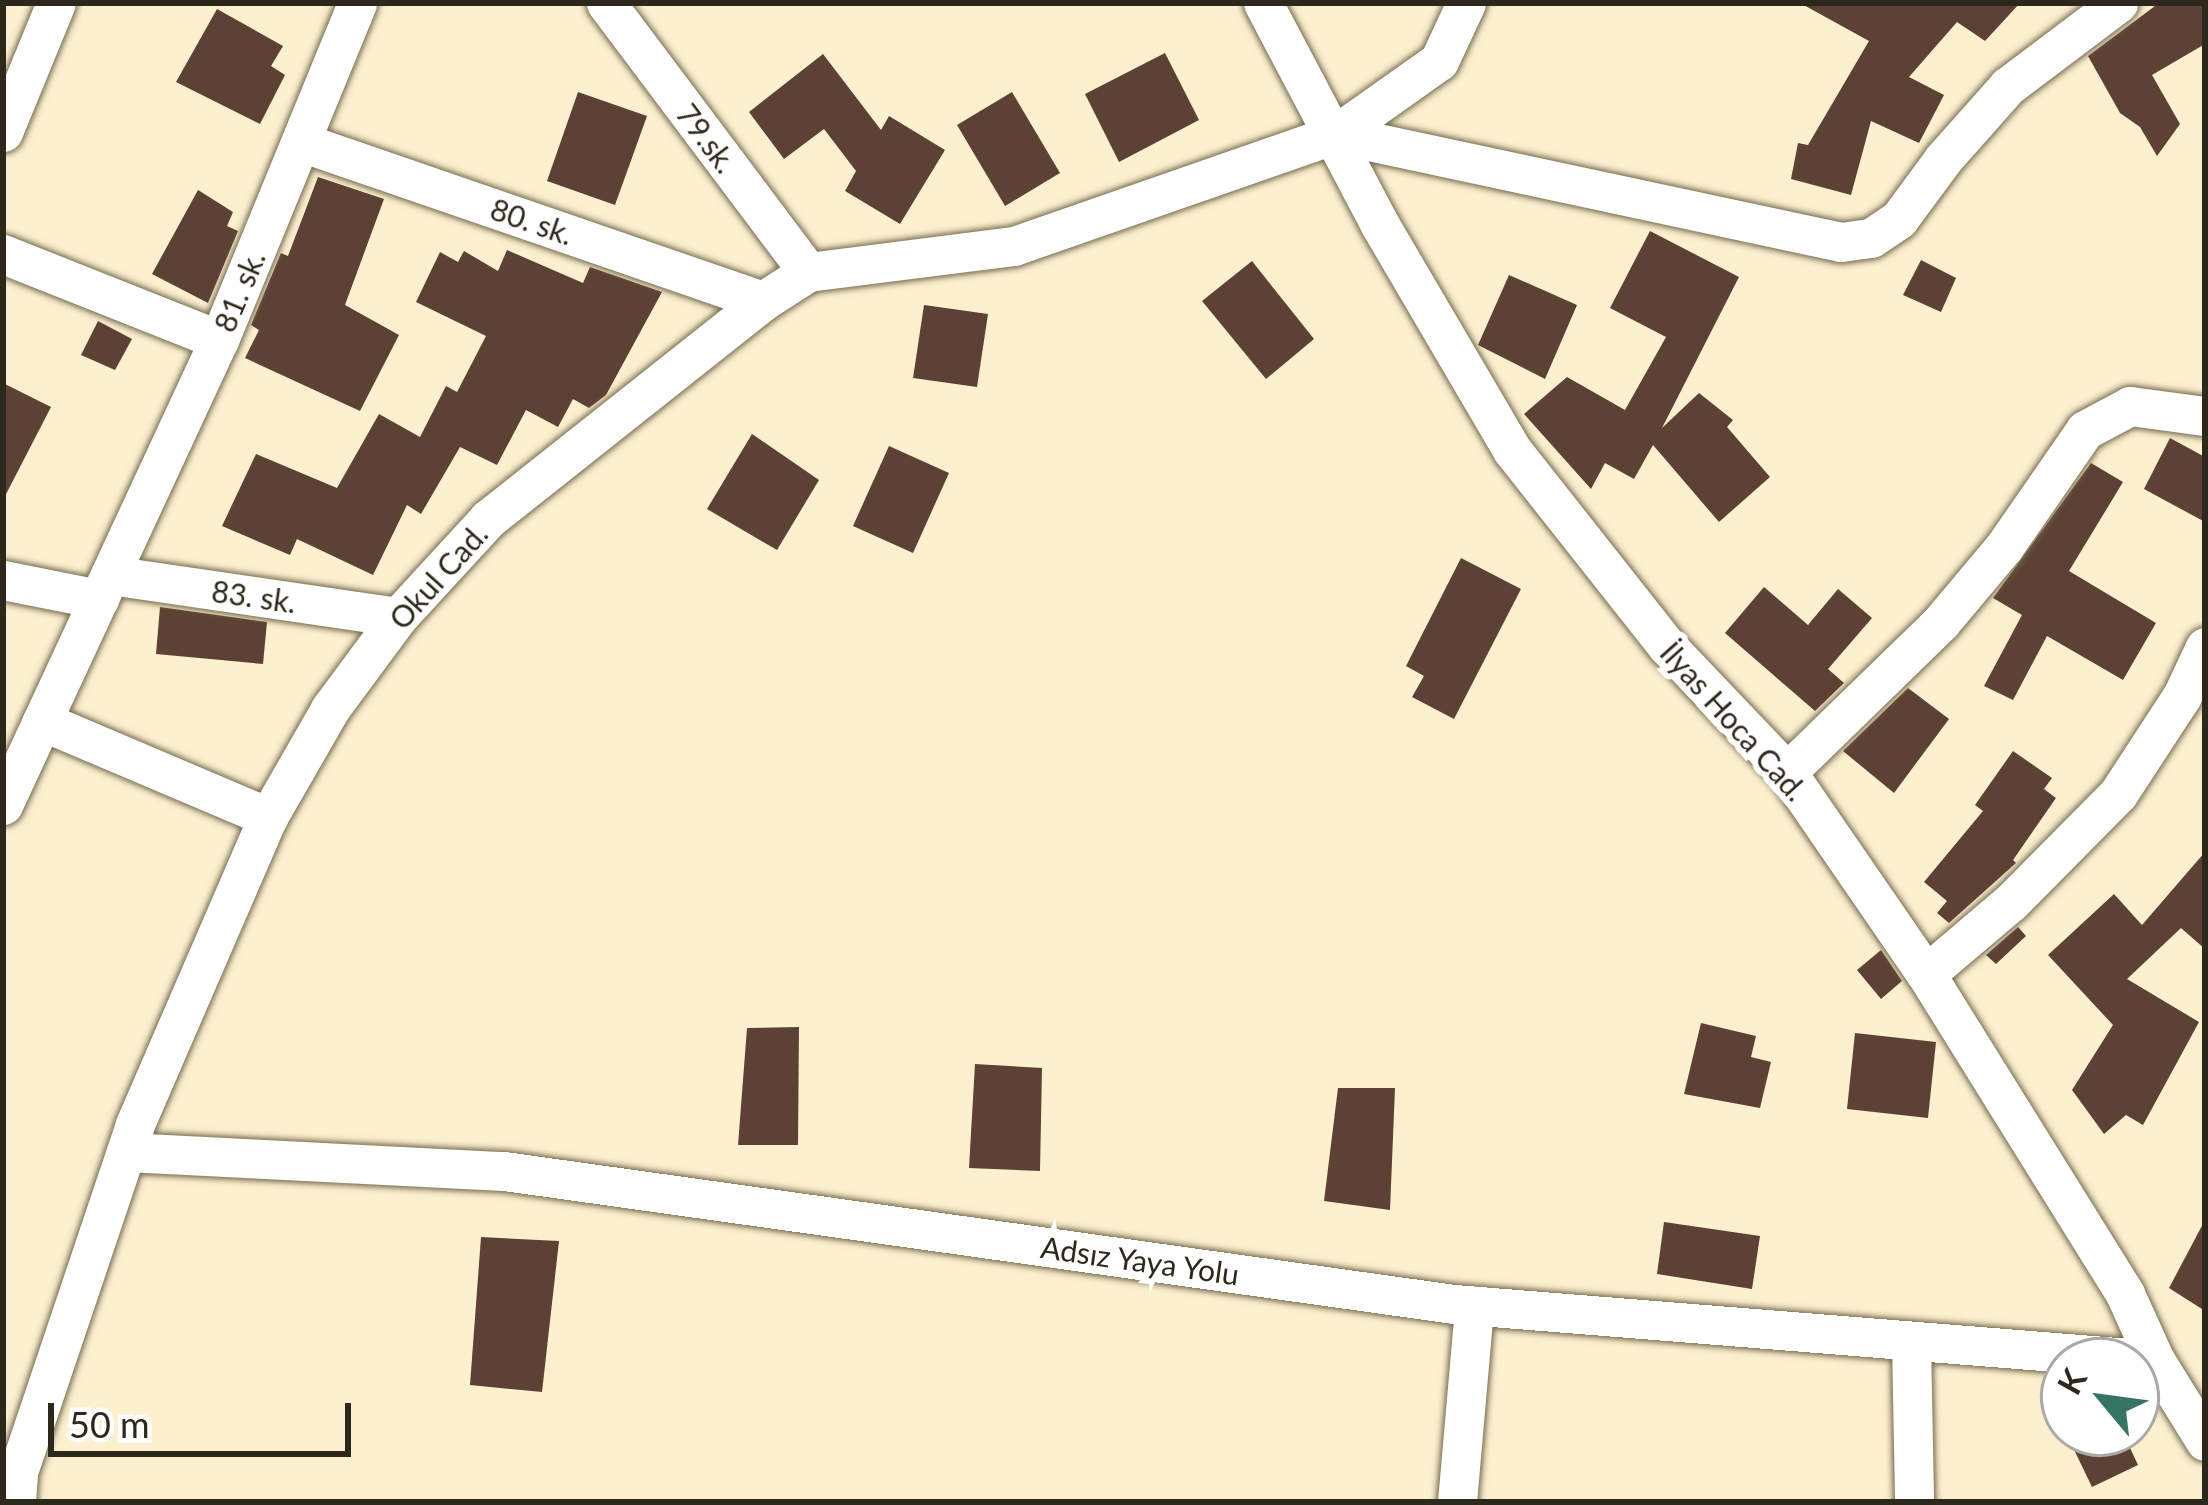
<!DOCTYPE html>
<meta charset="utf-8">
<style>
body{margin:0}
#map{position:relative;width:2208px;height:1505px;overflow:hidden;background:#fcf0cf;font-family:Lato,sans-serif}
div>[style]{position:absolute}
.building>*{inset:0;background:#5d4134}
.roads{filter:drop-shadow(0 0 3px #756b4e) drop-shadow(0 0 3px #756b4e)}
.street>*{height:39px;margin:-19.5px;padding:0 19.5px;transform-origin:19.5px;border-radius:19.5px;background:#fff}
span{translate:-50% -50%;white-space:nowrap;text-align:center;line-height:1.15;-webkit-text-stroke:12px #fff;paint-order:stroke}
.street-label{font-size:30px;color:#2d281c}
.frame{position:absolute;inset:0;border:6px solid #2d281c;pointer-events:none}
.north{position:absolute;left:2040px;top:1337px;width:120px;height:120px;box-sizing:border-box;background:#fff;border:3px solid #aba9a4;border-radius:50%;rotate:299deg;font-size:33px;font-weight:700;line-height:48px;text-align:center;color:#2d281c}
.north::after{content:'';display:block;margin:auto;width:42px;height:54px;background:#367563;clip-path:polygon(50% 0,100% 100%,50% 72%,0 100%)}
.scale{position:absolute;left:48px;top:1403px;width:303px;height:54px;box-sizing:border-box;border:6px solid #2d281c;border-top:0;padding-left:15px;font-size:36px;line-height:42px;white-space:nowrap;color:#2d281c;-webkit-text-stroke:9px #fff;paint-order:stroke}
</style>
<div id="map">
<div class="building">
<div style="clip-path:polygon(1800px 3px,2020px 3px,1985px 41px,1957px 22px,1909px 77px,1944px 95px,1919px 143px,1871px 121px,1851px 195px,1791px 179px,1798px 143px,1808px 145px,1869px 41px)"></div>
<div style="clip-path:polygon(2159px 3px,2205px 3px,2205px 44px,2152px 75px,2180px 124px,2157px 156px,2140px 127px,2120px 113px,2088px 56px)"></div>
<div style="clip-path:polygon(217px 9px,283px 46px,271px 66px,285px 75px,260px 124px,176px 82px)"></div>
<div style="clip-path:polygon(1165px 53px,1199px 120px,1119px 162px,1085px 94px)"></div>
<div style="clip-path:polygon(823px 54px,881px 130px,889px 116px,945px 150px,900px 224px,845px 191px,856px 171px,824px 129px,784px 159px,749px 112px)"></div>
<div style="clip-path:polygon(578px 92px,647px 116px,615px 205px,547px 181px)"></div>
<div style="clip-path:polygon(1012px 92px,1060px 173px,1005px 206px,957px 125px)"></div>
<div style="clip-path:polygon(318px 177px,384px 199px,345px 305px,399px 335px,360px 411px,245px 358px,259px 330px,251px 325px,281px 253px,288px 256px)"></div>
<div style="clip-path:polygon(198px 190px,233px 212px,227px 226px,238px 231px,208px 303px,152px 274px)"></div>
<div style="clip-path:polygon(1650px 231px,1739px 277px,1662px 428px,1699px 393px,1733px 420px,1727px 427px,1770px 477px,1719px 522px,1653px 445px,1634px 479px,1605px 463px,1591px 489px,1524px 414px,1567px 377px,1625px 410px,1666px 337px,1610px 308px)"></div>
<div style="clip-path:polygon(507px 250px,583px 283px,590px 267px,662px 292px,606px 395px,589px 408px,573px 399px,558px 427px,526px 410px,497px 465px,460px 447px,421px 514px,407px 505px,373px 575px,297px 539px,290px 555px,222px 526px,256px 454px,337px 488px,379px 414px,420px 437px,446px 386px,457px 392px,486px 336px,416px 302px,440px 252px,458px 262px,464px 251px,498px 271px)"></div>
<div style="clip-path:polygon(1921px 260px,1956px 278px,1941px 312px,1903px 295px)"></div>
<div style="clip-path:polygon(1252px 261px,1314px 339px,1266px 379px,1202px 301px)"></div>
<div style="clip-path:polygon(1509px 275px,1577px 305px,1545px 379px,1478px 345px)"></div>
<div style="clip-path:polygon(924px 305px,988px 314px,977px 387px,913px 378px)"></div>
<div style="clip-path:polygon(98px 321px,132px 339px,115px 370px,81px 355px)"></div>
<div style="clip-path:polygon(3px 383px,51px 407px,3px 500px)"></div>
<div style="clip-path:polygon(752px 434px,819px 480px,777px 550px,707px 509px)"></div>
<div style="clip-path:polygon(2170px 438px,2205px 457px,2205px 522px,2144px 489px)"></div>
<div style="clip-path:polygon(889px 446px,949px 473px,913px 553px,853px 526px)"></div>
<div style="clip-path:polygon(2091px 463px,2123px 482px,2069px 571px,2156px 623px,2123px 680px,2047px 636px,2013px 700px,1984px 686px,2022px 615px,1993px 598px)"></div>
<div style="clip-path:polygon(1461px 558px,1521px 589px,1454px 719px,1412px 697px,1424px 676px,1406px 666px)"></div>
<div style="clip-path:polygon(1764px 587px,1808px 625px,1838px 589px,1872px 618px,1828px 669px,1844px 683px,1815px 711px,1725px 633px)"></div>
<div style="clip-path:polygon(160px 607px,267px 622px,263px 664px,156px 654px)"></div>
<div style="clip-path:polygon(1908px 688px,1949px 719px,1894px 793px,1843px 751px)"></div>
<div style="clip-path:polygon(2013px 751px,2052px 778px,2044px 789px,2056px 798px,2013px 860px,2016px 863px,1949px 923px,1937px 913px,1947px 901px,1924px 882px,1983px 811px,1975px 805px)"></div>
<div style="clip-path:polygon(2205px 852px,2205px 949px,2181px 928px,2127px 979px,2199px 1022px,2143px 1125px,2126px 1115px,2104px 1134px,2072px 1090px,2113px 1025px,2048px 955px,2114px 894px,2142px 925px)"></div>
<div style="clip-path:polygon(2018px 927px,2026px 936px,1996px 964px,1986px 955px)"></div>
<div style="clip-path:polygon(1881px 950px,1902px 981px,1881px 999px,1857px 970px)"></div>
<div style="clip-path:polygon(1701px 1023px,1756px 1036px,1751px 1057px,1771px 1062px,1760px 1108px,1684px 1094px)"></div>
<div style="clip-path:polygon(799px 1027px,798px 1145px,738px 1145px,747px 1028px)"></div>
<div style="clip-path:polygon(1855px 1033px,1936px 1042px,1928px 1118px,1847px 1109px)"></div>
<div style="clip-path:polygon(975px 1064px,1042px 1068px,1040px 1171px,969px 1168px)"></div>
<div style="clip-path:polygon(1338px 1088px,1395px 1088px,1390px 1210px,1324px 1201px)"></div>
<div style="clip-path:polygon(2205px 1220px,2205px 1311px,2169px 1288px)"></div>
<div style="clip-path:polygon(1664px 1222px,1760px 1236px,1752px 1289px,1657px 1274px)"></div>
<div style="clip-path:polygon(481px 1237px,559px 1241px,542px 1392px,470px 1385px)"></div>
<div style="clip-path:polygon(2066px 1433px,2123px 1433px,2138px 1465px,2092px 1487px)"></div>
</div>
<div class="roads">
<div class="street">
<div style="left:606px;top:3px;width:336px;rotate:53.1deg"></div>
<div style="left:1263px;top:3px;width:251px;rotate:62.2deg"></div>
<div style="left:1380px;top:225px;width:261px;rotate:59.6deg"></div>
<div style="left:1512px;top:450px;width:250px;rotate:51.7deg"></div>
<div style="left:1667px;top:646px;width:174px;rotate:46.4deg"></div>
<div style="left:1787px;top:772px;width:245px;rotate:55.5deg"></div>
<div style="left:1926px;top:974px;width:377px;rotate:58.1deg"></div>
<div style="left:2125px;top:1294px;width:72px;rotate:65.6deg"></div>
<div style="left:2155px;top:1360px;width:95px;rotate:58.3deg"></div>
<div style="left:3px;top:132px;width:139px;rotate:-67.7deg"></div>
<div style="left:1336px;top:134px;width:516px;rotate:12.07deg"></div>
<div style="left:1841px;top:242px;width:30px;rotate:-8deg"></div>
<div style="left:1871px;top:238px;width:34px;rotate:-34deg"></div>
<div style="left:1899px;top:219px;width:76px;rotate:-53.6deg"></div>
<div style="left:1944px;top:158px;width:96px;rotate:-48.4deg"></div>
<div style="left:2008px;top:86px;width:138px;rotate:-37deg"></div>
<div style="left:301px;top:142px;width:489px;rotate:19deg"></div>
<div style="left:3px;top:254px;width:232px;rotate:21.7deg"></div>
<div style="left:110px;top:575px;width:291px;rotate:8.3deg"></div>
<div style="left:3px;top:580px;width:98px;rotate:11.2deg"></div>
<div style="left:42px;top:721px;width:420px;rotate:-65.1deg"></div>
<div style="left:219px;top:340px;width:364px;rotate:-67.7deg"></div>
<div style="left:1787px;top:772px;width:215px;rotate:-44.2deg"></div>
<div style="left:1941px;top:622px;width:98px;rotate:-50deg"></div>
<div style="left:2004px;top:547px;width:142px;rotate:-55.3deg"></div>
<div style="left:2085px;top:430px;width:51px;rotate:-28.1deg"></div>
<div style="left:2130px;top:406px;width:76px;rotate:7.6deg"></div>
<div style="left:3px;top:805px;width:93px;rotate:-65.1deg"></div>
<div style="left:42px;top:721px;width:246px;rotate:23deg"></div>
<div style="left:1926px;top:974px;width:111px;rotate:-40.3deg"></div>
<div style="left:2011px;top:902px;width:152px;rotate:-45.3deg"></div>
<div style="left:2118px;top:794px;width:117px;rotate:-56.9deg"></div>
<div style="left:2182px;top:696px;width:54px;rotate:-64.9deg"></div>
<div style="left:126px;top:1152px;width:378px;rotate:2.9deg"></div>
<div style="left:504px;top:1171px;width:959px;rotate:7.97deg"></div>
<div style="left:1454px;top:1304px;width:703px;rotate:4.57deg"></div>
<div style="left:1911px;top:1341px;width:161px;rotate:88.9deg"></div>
<div style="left:16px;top:1502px;width:30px;rotate:-86deg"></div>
<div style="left:18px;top:1472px;width:367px;rotate:-71.4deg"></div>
<div style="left:135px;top:1124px;width:335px;rotate:-66.6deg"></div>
<div style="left:268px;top:817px;width:125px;rotate:-60.1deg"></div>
<div style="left:330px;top:709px;width:114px;rotate:-53.5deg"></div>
<div style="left:398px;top:617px;width:133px;rotate:-47.4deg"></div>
<div style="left:488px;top:519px;width:351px;rotate:-38.4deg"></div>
<div style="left:763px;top:301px;width:54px;rotate:-32.8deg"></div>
<div style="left:808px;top:272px;width:208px;rotate:-7.2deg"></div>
<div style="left:1014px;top:246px;width:341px;rotate:-19.2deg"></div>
<div style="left:1336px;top:134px;width:126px;rotate:-35.3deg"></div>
<div style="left:1439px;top:61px;width:64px;rotate:-65deg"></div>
<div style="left:1457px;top:1502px;width:197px;rotate:-85deg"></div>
</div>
</div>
<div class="street-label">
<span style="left:707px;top:138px;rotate:53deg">79.sk.</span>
<span style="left:532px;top:221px;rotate:19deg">80. sk.</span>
<span style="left:239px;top:291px;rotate:-67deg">81. sk.</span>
<span style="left:438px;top:576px;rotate:-48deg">Okul Cad.</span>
<span style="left:254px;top:596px;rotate:8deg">83. sk.</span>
<span style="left:1734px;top:721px;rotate:48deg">İlyas Hoca Cad.</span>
<span style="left:1140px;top:1260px;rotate:8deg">Adsız Yaya Yolu</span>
</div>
<div class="frame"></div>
<div class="north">K</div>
<div class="scale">50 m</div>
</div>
